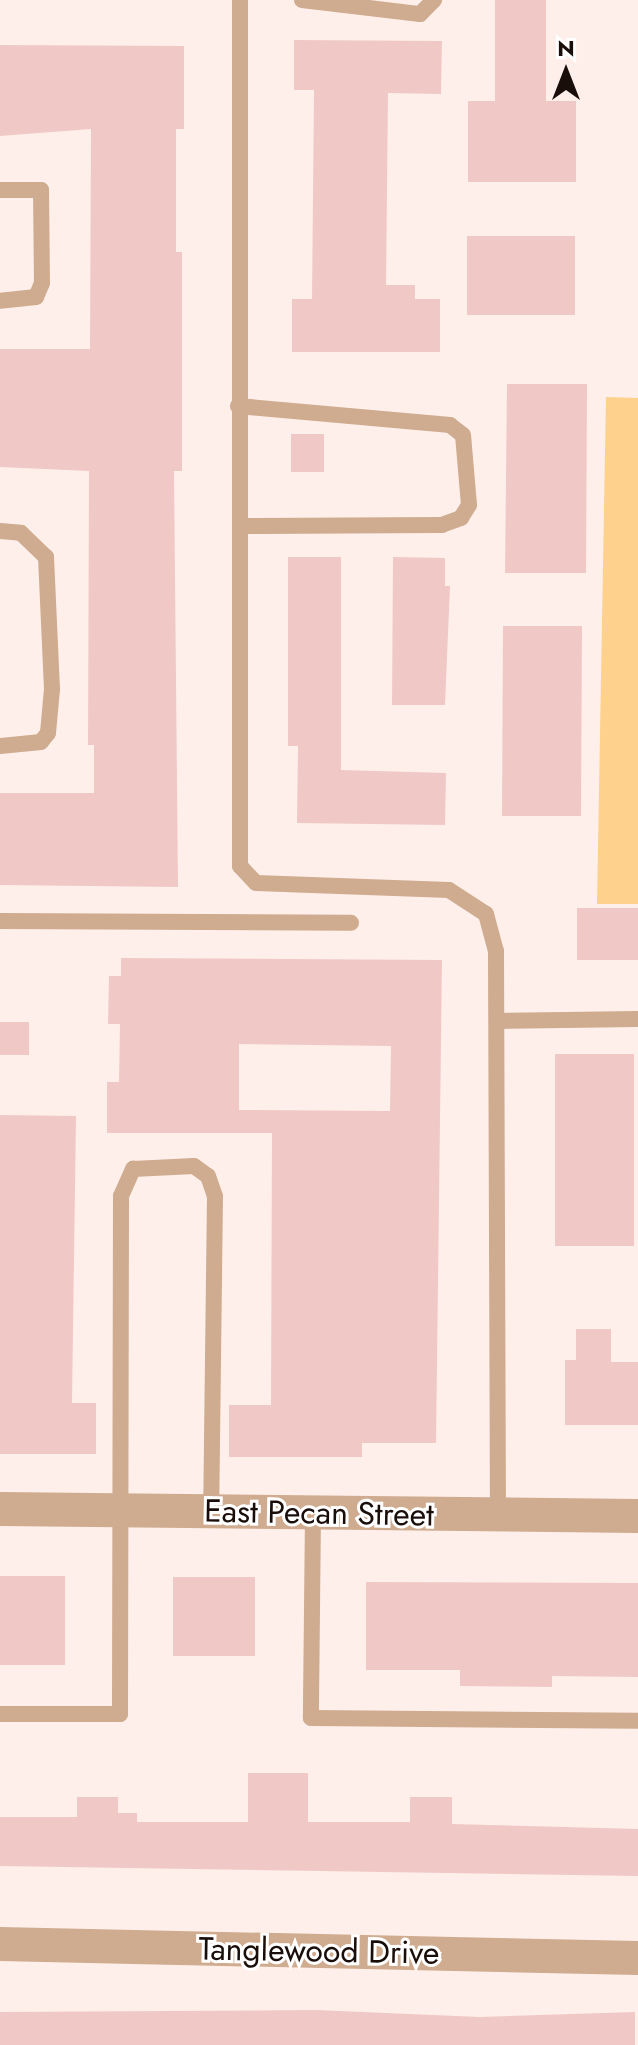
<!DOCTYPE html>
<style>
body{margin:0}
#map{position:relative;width:638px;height:2045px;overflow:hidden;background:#feefea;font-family:Jost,sans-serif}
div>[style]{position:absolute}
.green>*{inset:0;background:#fed18c}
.building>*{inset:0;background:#f0c9c6}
.service>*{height:16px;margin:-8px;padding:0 8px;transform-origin:8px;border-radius:8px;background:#cfab8f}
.minor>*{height:34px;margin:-17px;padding:0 17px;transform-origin:17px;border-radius:17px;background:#cfab8f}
span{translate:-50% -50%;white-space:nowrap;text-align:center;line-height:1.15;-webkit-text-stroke:6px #fff;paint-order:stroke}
.street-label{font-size:32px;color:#1a0e0a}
.north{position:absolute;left:526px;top:32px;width:80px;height:80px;-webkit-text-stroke:6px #fff;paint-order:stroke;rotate:0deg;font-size:22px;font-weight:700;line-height:32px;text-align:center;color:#1a0e0a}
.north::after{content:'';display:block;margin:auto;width:28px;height:36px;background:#1a0e0a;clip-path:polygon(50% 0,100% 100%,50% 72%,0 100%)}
</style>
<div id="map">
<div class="green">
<div style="clip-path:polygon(606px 397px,638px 398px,638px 904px,597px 904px)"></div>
</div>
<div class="building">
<div style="clip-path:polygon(495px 0,546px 0,546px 101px,576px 101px,576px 182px,468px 182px,468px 101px,495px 101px)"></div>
<div style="clip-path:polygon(294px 40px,442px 41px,441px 94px,388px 93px,386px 285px,415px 285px,415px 299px,440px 299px,440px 352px,292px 352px,292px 299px,312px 299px,314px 90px,294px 90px)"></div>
<div style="clip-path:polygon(0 45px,184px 46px,184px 129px,176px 129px,176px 252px,182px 252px,182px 471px,174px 471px,178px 887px,0 885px,0 793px,94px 793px,94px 745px,88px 745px,89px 471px,0 467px,0 349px,90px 349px,91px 129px,0 136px)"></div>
<div style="clip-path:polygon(467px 236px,575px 236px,575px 315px,467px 315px)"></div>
<div style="clip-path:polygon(507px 384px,587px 384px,586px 573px,505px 573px)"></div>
<div style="clip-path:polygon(291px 434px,324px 434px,324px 472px,291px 472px)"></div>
<div style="clip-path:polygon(288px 557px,341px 557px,341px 770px,446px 773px,445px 825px,297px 823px,298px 746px,288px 746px)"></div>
<div style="clip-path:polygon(393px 557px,445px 558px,445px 586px,450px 586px,445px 705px,392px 705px)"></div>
<div style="clip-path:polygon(503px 626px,582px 626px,581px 816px,502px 816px)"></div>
<div style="clip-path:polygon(577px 908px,638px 908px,638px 960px,577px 960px)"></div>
<div style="clip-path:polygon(evenodd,121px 958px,442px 960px,436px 1443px,362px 1443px,362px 1457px,229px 1457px,229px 1405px,271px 1405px,272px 1133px,107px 1133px,107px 1082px,119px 1082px,120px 1024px,108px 1024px,109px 976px,121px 976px,121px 958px,239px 1044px,391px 1046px,390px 1111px,239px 1110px,239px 1044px)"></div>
<div style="clip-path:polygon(0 1022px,29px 1022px,29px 1055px,0 1055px)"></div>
<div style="clip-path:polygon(555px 1054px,634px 1054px,634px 1246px,555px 1246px)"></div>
<div style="clip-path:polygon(0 1115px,76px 1116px,72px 1403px,96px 1403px,96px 1454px,0 1454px)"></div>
<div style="clip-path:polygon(576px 1329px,611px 1329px,611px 1362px,638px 1362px,638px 1425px,565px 1425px,565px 1360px,576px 1360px)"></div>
<div style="clip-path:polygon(0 1576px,65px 1576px,65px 1665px,0 1665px)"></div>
<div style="clip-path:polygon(173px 1577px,255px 1577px,255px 1656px,173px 1656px)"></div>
<div style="clip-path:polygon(366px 1582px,638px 1583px,638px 1677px,552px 1676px,552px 1687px,460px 1686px,460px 1670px,366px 1670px)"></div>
<div style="clip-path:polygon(248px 1773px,308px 1773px,308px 1822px,410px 1822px,410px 1797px,452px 1797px,452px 1824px,638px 1829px,638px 1876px,0 1866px,0 1817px,77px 1817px,77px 1797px,118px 1797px,118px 1813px,137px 1813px,137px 1822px,248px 1822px)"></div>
<div style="clip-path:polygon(316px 2010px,480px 2017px,635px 2012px,635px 2045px,0 2045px,0 2012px)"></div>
</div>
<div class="service">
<div style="left:240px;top:0;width:866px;rotate:90deg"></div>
<div style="left:240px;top:866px;width:23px;rotate:47deg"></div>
<div style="left:256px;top:883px;width:193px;rotate:2.1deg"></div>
<div style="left:449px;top:890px;width:44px;rotate:33deg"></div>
<div style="left:486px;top:914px;width:38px;rotate:75deg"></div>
<div style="left:496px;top:951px;width:564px;rotate:89.8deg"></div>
<div style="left:302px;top:0;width:119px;rotate:6.8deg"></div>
<div style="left:420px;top:14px;width:20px;rotate:-45deg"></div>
<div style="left:0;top:190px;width:41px"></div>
<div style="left:41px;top:190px;width:93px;rotate:89.4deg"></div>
<div style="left:42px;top:283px;width:15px;rotate:113deg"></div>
<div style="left:36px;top:297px;width:36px;rotate:174deg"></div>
<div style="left:238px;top:406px;width:213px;rotate:5.1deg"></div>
<div style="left:450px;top:425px;width:16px;rotate:38deg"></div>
<div style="left:463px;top:435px;width:70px;rotate:85.1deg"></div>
<div style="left:469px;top:505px;width:15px;rotate:122deg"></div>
<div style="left:461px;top:518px;width:20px;rotate:160deg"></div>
<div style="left:442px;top:525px;width:200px;rotate:179.7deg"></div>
<div style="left:0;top:531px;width:21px;rotate:5deg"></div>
<div style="left:21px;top:533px;width:35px;rotate:44deg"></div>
<div style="left:46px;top:557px;width:132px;rotate:87.4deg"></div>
<div style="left:52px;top:689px;width:44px;rotate:95.2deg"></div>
<div style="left:48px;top:733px;width:11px;rotate:128deg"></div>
<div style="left:41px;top:742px;width:41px;rotate:174.4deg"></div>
<div style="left:0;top:921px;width:351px;rotate:0.3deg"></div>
<div style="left:497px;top:1021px;width:141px;rotate:-0.8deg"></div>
<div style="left:313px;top:1513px;width:205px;rotate:90.6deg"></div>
<div style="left:311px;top:1718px;width:327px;rotate:0.5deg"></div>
<div style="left:0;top:1714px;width:120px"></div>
<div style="left:120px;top:1714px;width:518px;rotate:-89.89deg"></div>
<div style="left:121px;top:1196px;width:30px;rotate:-66deg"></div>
<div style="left:133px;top:1169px;width:61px;rotate:-2.8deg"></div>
<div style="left:194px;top:1166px;width:17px;rotate:36deg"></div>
<div style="left:208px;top:1176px;width:21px;rotate:71deg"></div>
<div style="left:215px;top:1196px;width:316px;rotate:90.7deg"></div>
</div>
<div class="minor">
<div style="left:0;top:1509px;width:638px;rotate:0.63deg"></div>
<div style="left:0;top:1944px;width:638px;rotate:1.26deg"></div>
</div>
<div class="street-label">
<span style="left:319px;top:1513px;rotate:1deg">East Pecan Street</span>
<span style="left:319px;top:1951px;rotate:1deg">Tanglewood Drive</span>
</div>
<div class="north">N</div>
</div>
